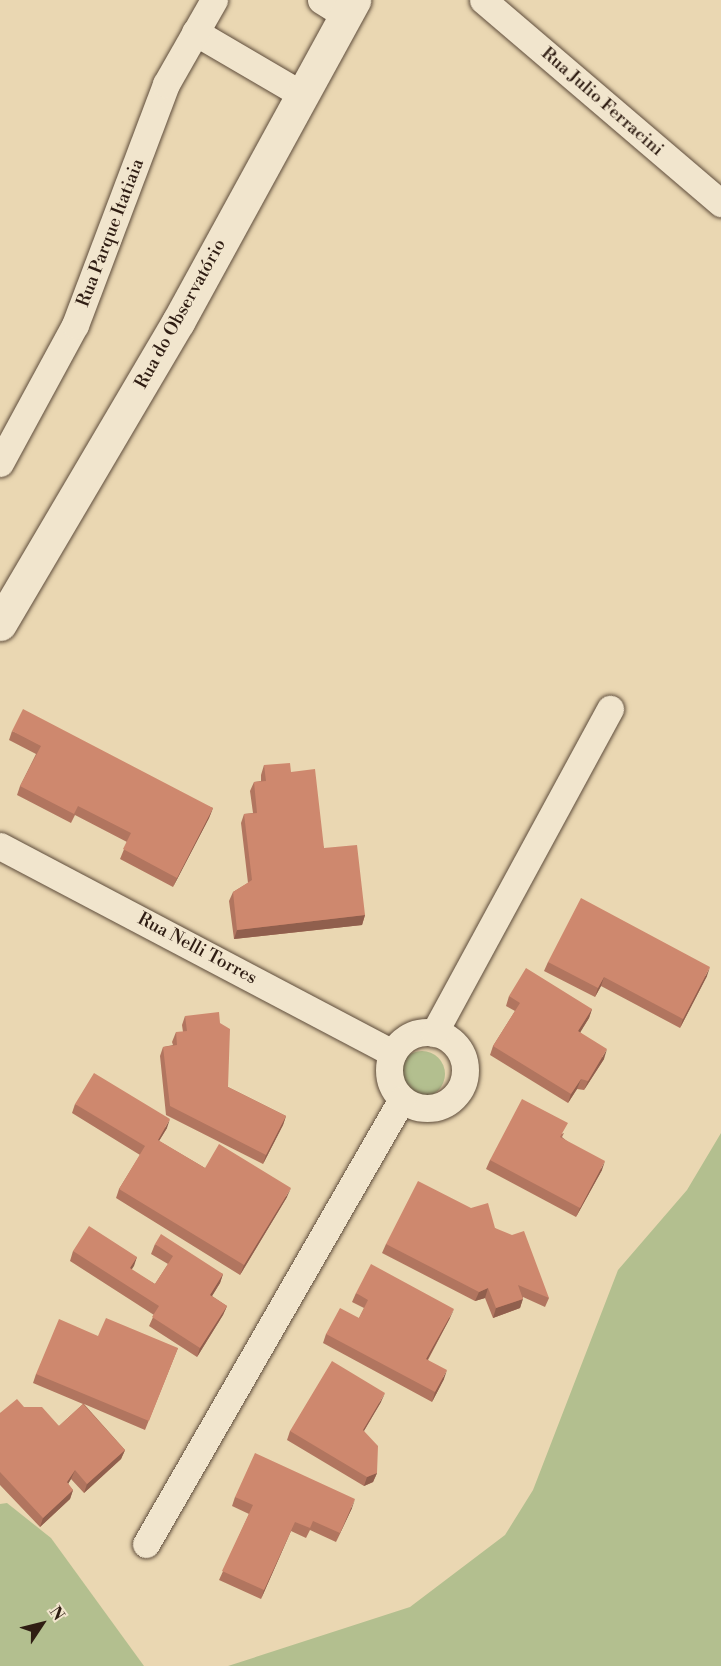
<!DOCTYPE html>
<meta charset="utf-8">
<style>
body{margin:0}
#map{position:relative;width:721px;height:1666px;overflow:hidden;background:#ead7b2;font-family:"Libre Bodoni",serif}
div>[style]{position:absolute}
.green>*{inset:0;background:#b3bf8f}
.round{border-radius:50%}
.roads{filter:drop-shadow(0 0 2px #5e4c3b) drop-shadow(0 0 2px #5e4c3b)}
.street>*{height:27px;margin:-13.5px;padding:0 13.5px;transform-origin:13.5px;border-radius:13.5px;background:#f1e5cd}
.street>.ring{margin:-13.5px;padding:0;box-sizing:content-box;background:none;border:27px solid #f1e5cd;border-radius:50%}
.secondary>*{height:33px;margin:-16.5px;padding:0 16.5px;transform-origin:16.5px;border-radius:16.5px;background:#f1e5cd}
.wall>*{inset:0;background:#b1755f}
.shaded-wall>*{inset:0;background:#905f4d}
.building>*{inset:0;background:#ce886e}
span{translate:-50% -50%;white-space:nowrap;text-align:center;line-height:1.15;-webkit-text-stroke:4.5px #f1e5cd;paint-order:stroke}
.street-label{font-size:18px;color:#2f1d13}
.north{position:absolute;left:12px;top:1594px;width:60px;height:60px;-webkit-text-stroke:4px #f1e5cd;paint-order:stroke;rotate:55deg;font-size:16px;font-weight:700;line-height:24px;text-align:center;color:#2f1d13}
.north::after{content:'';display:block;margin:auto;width:21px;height:27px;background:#2f1d13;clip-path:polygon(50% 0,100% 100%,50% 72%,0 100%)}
</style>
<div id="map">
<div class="green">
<div class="round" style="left:399px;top:1051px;width:46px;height:46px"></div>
<div style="clip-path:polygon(721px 1133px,721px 1666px,228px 1666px,410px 1607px,505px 1535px,533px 1490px,618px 1270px,687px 1190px)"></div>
<div style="clip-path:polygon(7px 1503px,51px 1538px,144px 1666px,0 1666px,0 1504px)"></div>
</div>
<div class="roads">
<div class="street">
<div style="left:321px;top:0;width:28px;rotate:32deg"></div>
<div style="left:483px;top:0;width:313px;rotate:40.5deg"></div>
<div style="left:195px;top:32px;width:123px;rotate:30.3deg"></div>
<div style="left:0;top:463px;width:157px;rotate:-61.5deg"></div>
<div style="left:75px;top:325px;width:258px;rotate:-69.3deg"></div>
<div style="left:166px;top:84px;width:97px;rotate:-60.3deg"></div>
<div style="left:0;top:846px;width:444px;rotate:27.8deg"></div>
<div class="ring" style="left:389px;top:1032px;width:49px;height:49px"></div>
<div style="left:434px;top:1033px;width:369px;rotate:-61.5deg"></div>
<div style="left:146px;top:1544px;width:513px;rotate:-60.09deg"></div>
</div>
<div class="secondary">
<div style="left:0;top:624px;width:351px;rotate:-59.5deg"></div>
<div style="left:178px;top:322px;width:367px;rotate:-61.3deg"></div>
</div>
</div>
<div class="wall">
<div style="clip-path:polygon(12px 731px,213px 808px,209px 818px,173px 887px,120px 859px,127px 842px,75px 815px,71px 823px,17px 795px,20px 786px,36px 754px,9px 740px)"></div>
<div style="clip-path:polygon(264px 765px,291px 772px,324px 848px,365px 915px,362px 925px,234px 939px,229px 901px,233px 892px,248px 883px,241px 823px,244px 814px,253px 813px,250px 791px,254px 782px,261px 781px,261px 775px)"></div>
<div style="clip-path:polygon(548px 962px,707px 976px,680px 1028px,601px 986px,595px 997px,544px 971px)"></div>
<div style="clip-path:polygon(509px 996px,592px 1009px,589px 1018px,580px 1032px,604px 1059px,584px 1090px,577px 1089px,568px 1103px,490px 1055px,493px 1046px,515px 1011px,506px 1006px)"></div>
<div style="clip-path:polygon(185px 1016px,228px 1087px,286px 1116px,283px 1125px,263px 1164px,166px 1115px,160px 1056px,163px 1047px,173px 1045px,172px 1042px,176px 1032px,183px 1032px,182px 1025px)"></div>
<div style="clip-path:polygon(75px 1104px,167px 1128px,159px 1141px,205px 1168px,287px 1197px,240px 1275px,116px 1198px,119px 1189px,140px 1155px,72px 1113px)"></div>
<div style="clip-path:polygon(564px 1133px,562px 1137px,602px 1170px,576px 1217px,486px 1169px,490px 1160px)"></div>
<div style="clip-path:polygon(495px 1228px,549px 1298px,545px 1307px,523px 1297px,520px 1308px,493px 1318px,485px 1298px,475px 1301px,382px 1253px,386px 1244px)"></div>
<div style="clip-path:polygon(155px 1244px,223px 1274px,220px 1283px,212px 1296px,227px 1306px,223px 1315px,197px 1357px,149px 1326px,154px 1315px,70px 1261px,73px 1251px,137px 1257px,131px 1270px,155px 1284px,168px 1264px,151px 1254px)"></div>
<div style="clip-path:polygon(356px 1293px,450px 1318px,428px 1360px,444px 1379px,432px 1402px,323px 1343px,326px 1334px,359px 1318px,364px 1308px,352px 1302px)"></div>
<div style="clip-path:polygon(178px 1348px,145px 1430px,84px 1404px,125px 1450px,121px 1459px,84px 1493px,71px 1479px,68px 1484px,73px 1490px,70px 1499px,40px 1527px,0 1485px,0 1413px,24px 1407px,59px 1426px,83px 1404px,33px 1383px,36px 1374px)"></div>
<div style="clip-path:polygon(381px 1402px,364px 1431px,377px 1473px,373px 1482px,364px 1486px,287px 1440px,290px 1431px)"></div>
<div style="clip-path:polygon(235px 1497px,352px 1508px,336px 1542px,310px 1530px,306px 1538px,291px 1531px,261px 1599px,219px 1580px,249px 1514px,232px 1506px)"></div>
</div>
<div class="shaded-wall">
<div style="clip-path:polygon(213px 808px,209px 818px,173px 887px,177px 878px)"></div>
<div style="clip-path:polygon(365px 915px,362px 925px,234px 939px,237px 930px)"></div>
<div style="clip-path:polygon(710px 967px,707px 976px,680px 1028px,683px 1019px)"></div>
<div style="clip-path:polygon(604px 977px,601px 986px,595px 997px,598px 988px)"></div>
<div style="clip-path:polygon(592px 1009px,589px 1018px,575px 1041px,578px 1031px)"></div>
<div style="clip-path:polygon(607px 1049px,604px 1059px,584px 1090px,588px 1081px)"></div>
<div style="clip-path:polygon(581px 1079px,577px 1089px,568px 1103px,571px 1094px)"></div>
<div style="clip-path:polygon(286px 1116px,283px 1125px,263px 1164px,266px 1155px)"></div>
<div style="clip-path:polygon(170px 1119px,167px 1128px,154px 1149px,158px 1140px)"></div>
<div style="clip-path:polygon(605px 1161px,602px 1170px,576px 1217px,580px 1208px)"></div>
<div style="clip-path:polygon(291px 1188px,287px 1197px,240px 1275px,244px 1265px)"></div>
<div style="clip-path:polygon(137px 1257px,134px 1266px,126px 1278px,130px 1268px)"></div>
<div style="clip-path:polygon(223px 1274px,220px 1283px,207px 1304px,210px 1295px)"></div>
<div style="clip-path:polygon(488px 1288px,485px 1298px,475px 1301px,479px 1292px)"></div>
<div style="clip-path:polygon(523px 1299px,520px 1308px,493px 1318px,496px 1308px)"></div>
<div style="clip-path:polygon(227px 1306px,223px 1315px,197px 1357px,200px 1348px)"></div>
<div style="clip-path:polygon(454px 1309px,450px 1318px,423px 1368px,426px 1359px)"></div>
<div style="clip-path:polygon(447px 1370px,444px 1379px,432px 1402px,435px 1392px)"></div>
<div style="clip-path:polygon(385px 1393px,381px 1402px,359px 1439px,363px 1430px)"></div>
<div style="clip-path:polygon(125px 1450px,121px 1459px,84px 1493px,87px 1484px)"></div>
<div style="clip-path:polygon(75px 1470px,71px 1479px,63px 1492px,67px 1482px)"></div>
<div style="clip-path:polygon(377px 1473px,373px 1482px,364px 1486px,367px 1477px)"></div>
<div style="clip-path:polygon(73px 1490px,70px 1499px,40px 1527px,43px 1518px)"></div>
<div style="clip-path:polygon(355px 1499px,352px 1508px,336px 1542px,340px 1533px)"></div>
<div style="clip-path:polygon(295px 1522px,291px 1531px,261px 1599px,264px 1590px)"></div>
</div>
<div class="building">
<div style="clip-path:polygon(23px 709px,213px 808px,177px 878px,123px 849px,131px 833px,78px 806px,74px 814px,20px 786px,41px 746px,12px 731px)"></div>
<div style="clip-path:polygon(290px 763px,291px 772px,315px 769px,324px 848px,357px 845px,365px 915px,237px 930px,233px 892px,252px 880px,244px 814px,257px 813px,254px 782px,266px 781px,264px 765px)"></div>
<div style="clip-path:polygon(581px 898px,710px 967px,683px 1019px,604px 977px,598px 988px,548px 962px)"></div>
<div style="clip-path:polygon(526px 968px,592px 1009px,578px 1031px,607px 1049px,588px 1081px,581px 1079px,571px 1094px,493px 1046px,520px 1003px,509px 996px)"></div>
<div style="clip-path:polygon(219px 1012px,220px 1023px,230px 1029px,228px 1087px,286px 1116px,266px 1155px,170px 1106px,163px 1047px,177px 1045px,176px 1032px,187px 1031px,185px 1016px)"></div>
<div style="clip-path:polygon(94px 1073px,170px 1119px,158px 1140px,205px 1168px,219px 1144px,291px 1188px,244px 1265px,119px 1189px,145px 1146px,75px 1104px)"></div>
<div style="clip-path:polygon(522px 1099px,568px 1123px,560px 1137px,605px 1161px,580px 1208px,490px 1160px)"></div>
<div style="clip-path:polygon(418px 1181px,471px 1208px,488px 1203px,495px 1228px,512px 1235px,524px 1231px,549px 1298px,518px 1285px,523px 1299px,496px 1308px,488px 1288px,479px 1292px,386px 1244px)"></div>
<div style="clip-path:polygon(89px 1226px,137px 1257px,130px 1268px,155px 1284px,173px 1256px,155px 1244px,161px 1234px,223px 1274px,210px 1295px,227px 1306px,200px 1348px,152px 1317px,159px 1306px,73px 1251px)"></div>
<div style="clip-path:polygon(371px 1264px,454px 1309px,426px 1359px,447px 1370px,435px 1392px,326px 1334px,340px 1308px,359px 1318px,368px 1300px,356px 1293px)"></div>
<div style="clip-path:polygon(106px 1318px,178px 1348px,149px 1421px,36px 1374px,59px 1319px,98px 1336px)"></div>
<div style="clip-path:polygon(332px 1361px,385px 1393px,363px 1430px,378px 1446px,377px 1473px,367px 1477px,290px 1431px)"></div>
<div style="clip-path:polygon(17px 1399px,24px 1407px,42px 1407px,59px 1426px,83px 1404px,125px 1450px,87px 1484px,75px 1470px,67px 1482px,73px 1490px,43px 1518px,0 1472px,0 1413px)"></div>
<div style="clip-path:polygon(255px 1453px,355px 1499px,340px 1533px,313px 1521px,310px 1528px,295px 1522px,264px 1590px,222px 1571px,253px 1505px,235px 1497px)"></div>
</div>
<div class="street-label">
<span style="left:602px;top:102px;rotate:41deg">Rua Julio Ferracini</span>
<span style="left:111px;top:233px;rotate:-69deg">Rua Parque Itatiaia</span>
<span style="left:181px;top:314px;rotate:-61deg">Rua do Observatório</span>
<span style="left:197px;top:949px;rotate:28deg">Rua Nelli Torres</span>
</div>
<div class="north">N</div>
</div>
